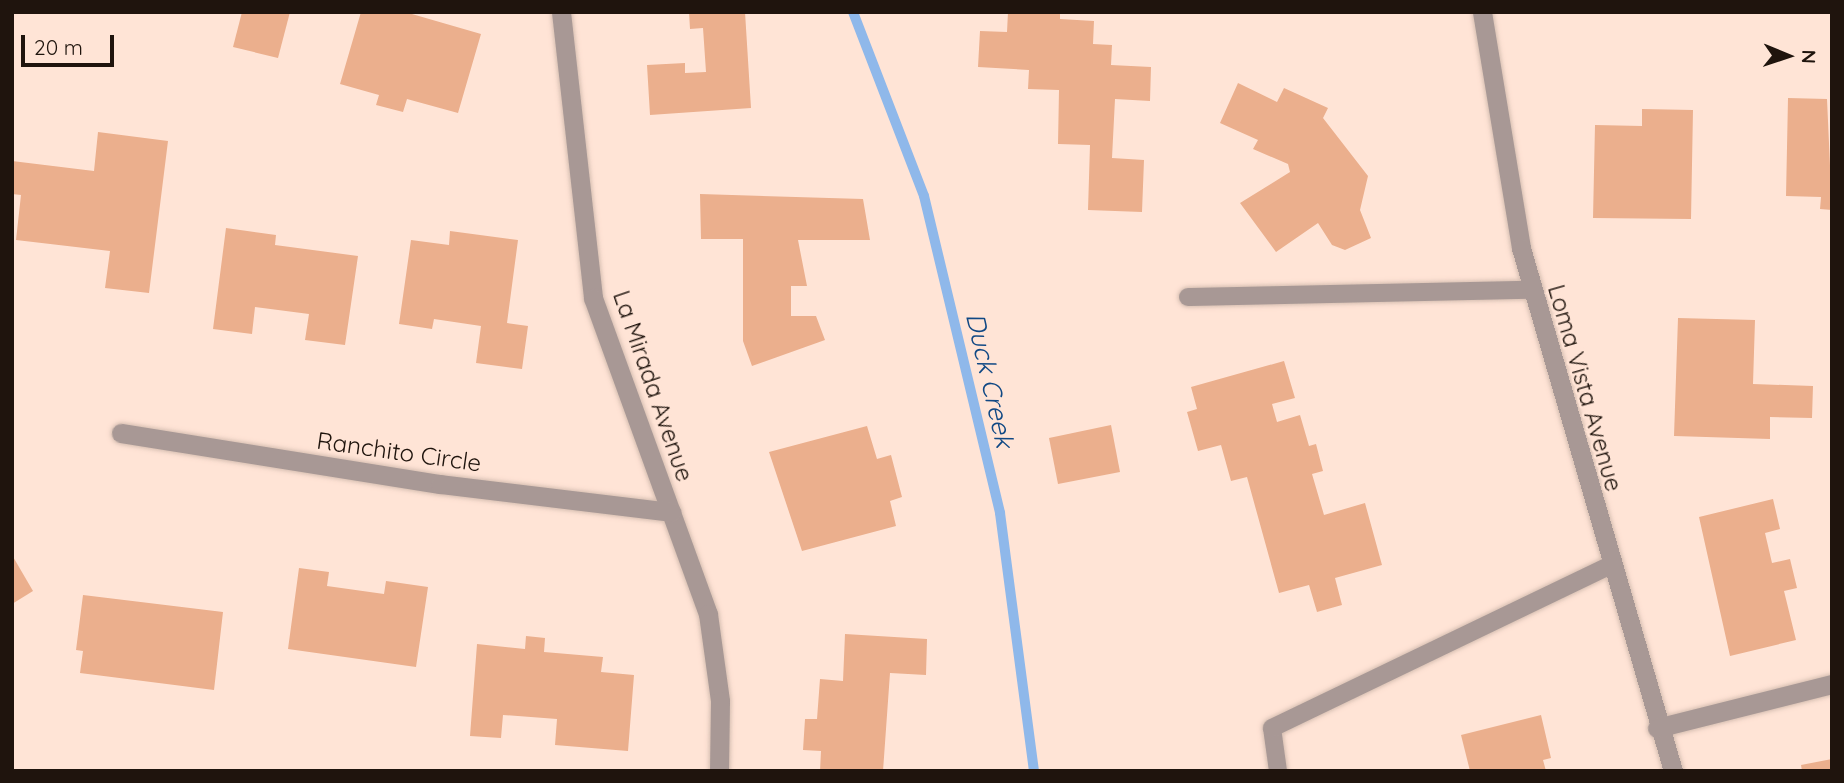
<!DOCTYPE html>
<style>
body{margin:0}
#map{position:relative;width:1844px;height:783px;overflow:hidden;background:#ffe4d6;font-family:Quicksand,sans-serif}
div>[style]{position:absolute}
.stream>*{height:10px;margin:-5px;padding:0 5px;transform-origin:5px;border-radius:5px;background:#8fb8ea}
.building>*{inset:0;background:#ebaf8d}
.roads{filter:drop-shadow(0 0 2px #d7bfb2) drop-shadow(0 0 2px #d7bfb2)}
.service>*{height:18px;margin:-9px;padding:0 9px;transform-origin:9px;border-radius:9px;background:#a89895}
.minor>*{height:19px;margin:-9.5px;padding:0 9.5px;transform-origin:9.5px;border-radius:9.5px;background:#a89895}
span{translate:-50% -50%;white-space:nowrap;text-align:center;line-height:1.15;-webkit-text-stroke:5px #ffe4d6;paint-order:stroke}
.street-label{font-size:24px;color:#1f140d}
.water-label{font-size:26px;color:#104884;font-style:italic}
.frame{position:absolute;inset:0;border:14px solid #1f140d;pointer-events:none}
.north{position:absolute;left:1753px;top:21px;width:70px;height:70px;-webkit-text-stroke:5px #ffe4d6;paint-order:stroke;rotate:92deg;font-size:19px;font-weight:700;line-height:28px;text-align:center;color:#1f140d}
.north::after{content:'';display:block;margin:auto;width:24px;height:32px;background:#1f140d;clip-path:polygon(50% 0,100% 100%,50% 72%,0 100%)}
.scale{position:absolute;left:21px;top:35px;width:93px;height:32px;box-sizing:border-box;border:4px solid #1f140d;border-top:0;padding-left:9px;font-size:21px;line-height:24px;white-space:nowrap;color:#1f140d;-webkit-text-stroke:5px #ffe4d6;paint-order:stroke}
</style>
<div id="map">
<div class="stream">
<div style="left:853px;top:12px;width:197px;rotate:68.9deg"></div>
<div style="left:924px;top:196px;width:326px;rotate:76.5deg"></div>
<div style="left:1000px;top:513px;width:260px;rotate:82.5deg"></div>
</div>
<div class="building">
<div style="clip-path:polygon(242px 12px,290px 12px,278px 58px,233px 47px)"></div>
<div style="clip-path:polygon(361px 12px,405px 12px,481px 34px,458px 113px,407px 99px,403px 112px,376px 105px,379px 95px,340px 84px)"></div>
<div style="clip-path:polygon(689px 12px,745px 12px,751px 108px,650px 115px,647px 65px,685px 63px,685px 73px,706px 72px,703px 28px,690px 29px)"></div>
<div style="clip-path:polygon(1008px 12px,1060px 12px,1060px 19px,1094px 21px,1093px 44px,1112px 45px,1111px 65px,1151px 67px,1150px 101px,1115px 99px,1112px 158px,1144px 160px,1142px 212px,1088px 210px,1090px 145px,1058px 144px,1059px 90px,1028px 89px,1029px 70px,978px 67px,980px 31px,1007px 32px)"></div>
<div style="clip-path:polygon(1238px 83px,1277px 102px,1284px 88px,1328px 108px,1323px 118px,1368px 176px,1360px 210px,1371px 238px,1345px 250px,1332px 245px,1318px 223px,1276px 252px,1240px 203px,1290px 172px,1288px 164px,1253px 149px,1258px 140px,1220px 123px)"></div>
<div style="clip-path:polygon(1788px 98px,1827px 99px,1832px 210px,1820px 209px,1821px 197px,1786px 196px)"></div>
<div style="clip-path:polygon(1642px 109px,1693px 110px,1691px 219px,1593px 218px,1595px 125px,1642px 126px)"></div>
<div style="clip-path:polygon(98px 132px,168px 141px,149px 293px,105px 288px,110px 251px,16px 240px,21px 195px,12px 194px,12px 161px,94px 171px)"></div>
<div style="clip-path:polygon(700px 194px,863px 199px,870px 240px,798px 240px,807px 286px,791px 286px,791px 316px,816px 316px,825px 340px,752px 366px,743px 341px,743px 239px,701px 239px)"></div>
<div style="clip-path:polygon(226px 228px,276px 235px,275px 245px,358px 256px,345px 345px,305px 340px,309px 314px,255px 307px,252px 334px,213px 329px)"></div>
<div style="clip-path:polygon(450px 231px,518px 240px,507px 323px,528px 326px,522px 369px,476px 363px,481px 326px,434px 319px,432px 329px,399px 324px,411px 240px,449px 245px)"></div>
<div style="clip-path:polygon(1678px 318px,1755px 320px,1753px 384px,1813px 386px,1812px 418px,1770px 417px,1770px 439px,1674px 436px)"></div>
<div style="clip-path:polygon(1284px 361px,1295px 398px,1272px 404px,1277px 422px,1300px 415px,1309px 446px,1316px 444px,1323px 471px,1312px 474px,1324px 515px,1365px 503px,1382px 565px,1335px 578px,1342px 605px,1317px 612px,1309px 585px,1279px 593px,1247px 477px,1231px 481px,1221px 445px,1198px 451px,1187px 412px,1197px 409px,1191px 387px)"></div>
<div style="clip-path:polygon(1111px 425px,1120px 472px,1058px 484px,1049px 438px)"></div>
<div style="clip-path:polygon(867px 426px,877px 459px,891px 455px,902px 497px,890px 501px,896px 526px,802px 551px,769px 452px)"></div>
<div style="clip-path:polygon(1773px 499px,1780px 529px,1765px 533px,1772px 563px,1790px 559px,1797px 588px,1784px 591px,1796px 640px,1730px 656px,1699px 517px)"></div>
<div style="clip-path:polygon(12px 555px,33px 591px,12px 604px)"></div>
<div style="clip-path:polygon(299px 568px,329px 572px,327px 586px,384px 594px,386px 581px,428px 587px,416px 667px,288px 649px)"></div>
<div style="clip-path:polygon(83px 595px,223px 612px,214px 690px,80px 673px,83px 651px,76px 650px)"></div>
<div style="clip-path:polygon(845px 634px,927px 639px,926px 675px,890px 673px,883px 771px,820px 771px,821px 751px,803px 750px,805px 719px,817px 719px,820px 679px,843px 681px)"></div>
<div style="clip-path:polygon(526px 636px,545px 638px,544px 652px,603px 657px,601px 672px,634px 675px,628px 751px,555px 745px,557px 719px,503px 715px,501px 738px,470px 736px,477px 644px,525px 649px)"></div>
<div style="clip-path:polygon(1541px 715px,1551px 758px,1543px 760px,1546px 771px,1470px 771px,1461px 735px)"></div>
<div style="clip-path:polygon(1832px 759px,1832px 771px,1802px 771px,1801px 765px)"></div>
</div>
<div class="roads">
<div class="service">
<div style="left:1188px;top:297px;width:344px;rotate:-1.2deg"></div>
<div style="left:1278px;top:771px;width:43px;rotate:-97.9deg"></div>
<div style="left:1272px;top:728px;width:376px;rotate:-25.7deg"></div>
</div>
<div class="minor">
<div style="left:561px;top:12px;width:288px;rotate:83.6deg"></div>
<div style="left:593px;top:298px;width:336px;rotate:70deg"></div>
<div style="left:708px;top:614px;width:88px;rotate:82.1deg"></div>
<div style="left:720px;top:701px;width:70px;rotate:90.8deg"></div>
<div style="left:1482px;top:12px;width:239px;rotate:80.6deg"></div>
<div style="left:1521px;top:248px;width:545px;rotate:73.79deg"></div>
<div style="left:121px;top:433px;width:323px;rotate:9.1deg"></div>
<div style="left:440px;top:484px;width:233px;rotate:6.9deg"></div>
<div style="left:1657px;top:728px;width:180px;rotate:-14.1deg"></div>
</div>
</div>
<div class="street-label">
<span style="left:653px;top:386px;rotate:71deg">La Mirada Avenue</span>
<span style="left:1585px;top:388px;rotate:74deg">Loma Vista Avenue</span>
<span style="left:399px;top:452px;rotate:8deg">Ranchito Circle</span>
</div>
<div class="water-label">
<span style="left:990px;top:380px;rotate:77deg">Duck Creek</span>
</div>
<div class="frame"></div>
<div class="north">N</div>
<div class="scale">20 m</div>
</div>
